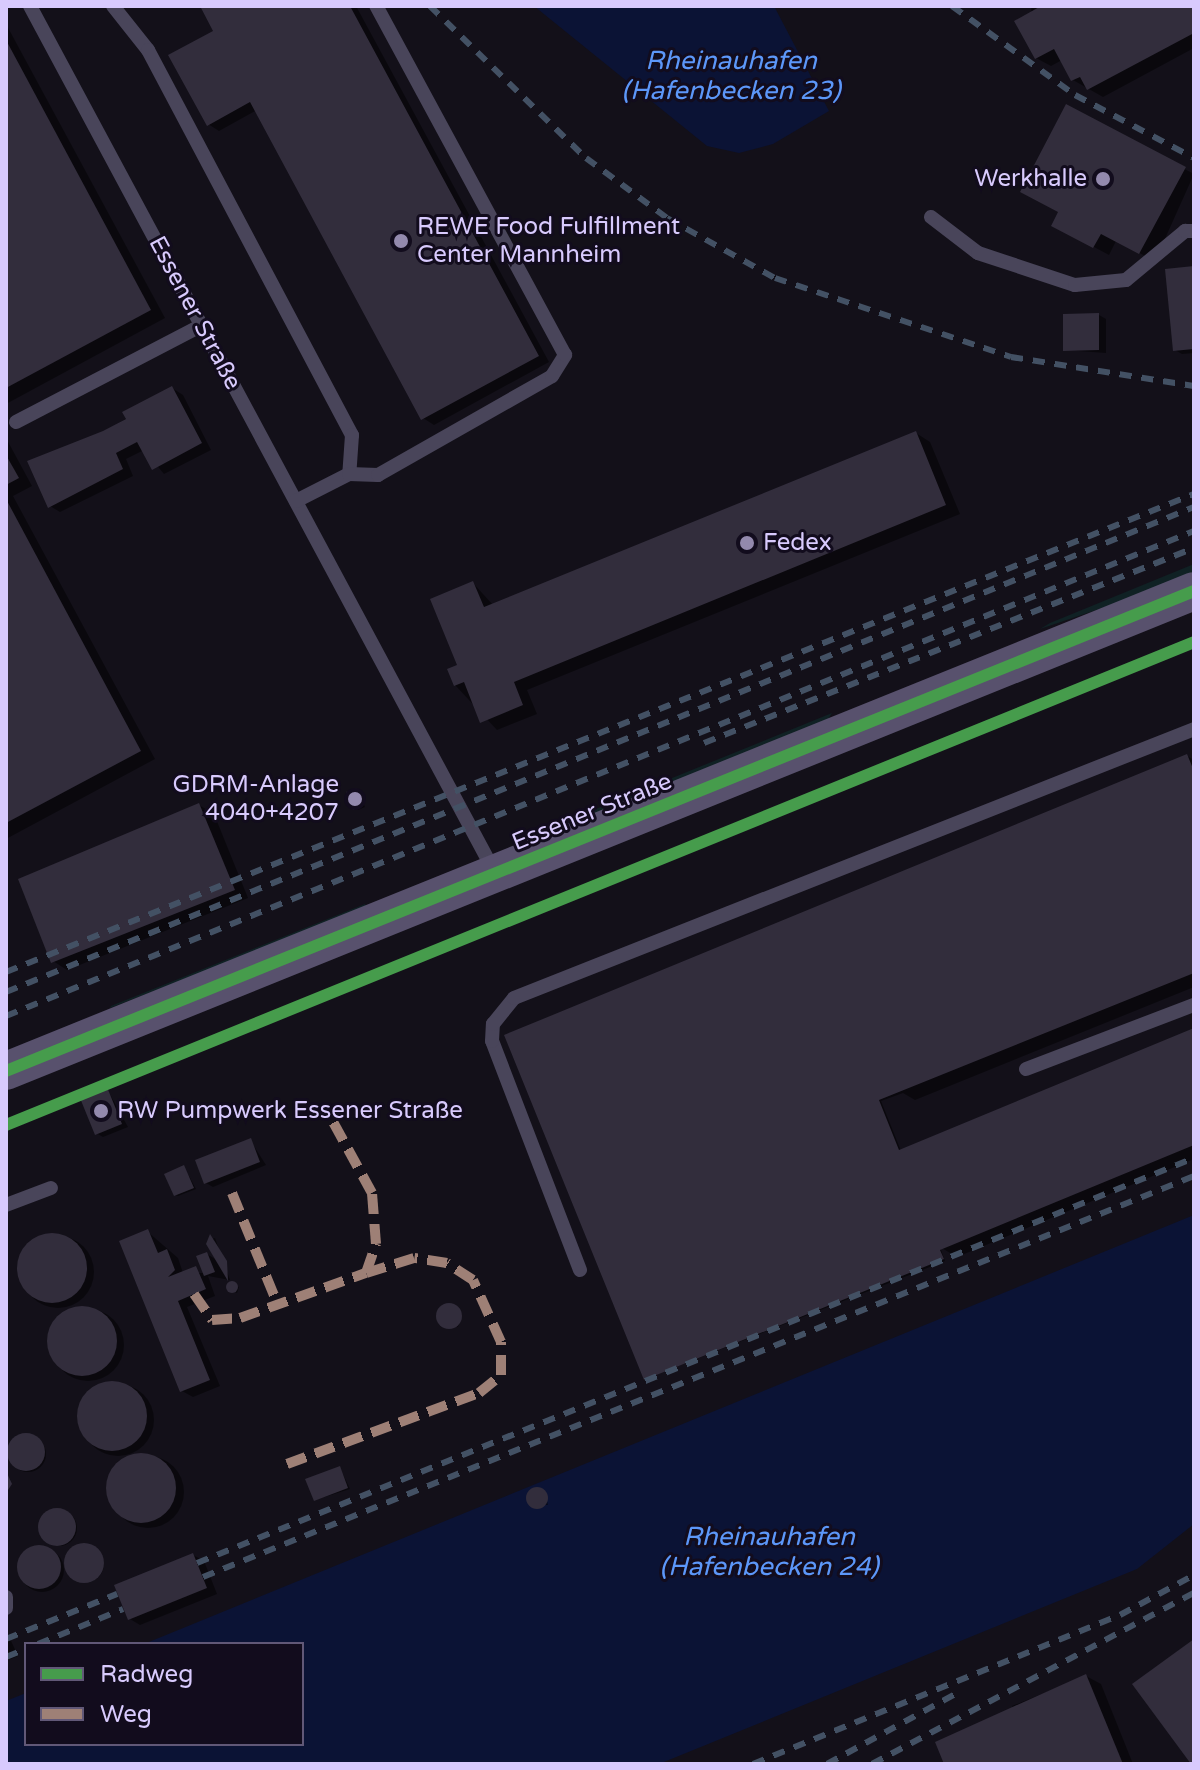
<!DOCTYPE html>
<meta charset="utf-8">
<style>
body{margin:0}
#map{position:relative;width:1200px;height:1770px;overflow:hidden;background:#131019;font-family:"Varela Round",sans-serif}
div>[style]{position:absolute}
.green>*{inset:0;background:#102124}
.water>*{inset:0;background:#0b1335}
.shadow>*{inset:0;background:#0007}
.round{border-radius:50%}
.building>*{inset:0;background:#322d3c}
.lane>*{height:14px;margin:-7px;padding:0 7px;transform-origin:7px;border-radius:7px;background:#49455a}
.secondary>*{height:38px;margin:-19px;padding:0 19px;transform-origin:19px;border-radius:19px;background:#58516d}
.rail>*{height:6px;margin-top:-3px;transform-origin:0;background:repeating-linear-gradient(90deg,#435164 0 12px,transparent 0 22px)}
.quiet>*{height:10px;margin-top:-5px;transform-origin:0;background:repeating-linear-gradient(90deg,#9e8076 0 20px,transparent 0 30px)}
.cycleway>*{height:12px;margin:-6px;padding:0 6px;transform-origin:6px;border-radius:6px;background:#469c4c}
.dots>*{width:22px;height:22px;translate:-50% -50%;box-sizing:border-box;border:4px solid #120c1d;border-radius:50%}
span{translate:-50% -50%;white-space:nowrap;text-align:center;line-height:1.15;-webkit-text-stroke:6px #120c1d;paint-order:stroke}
.poi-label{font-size:24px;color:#d8cafd}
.right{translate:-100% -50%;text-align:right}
.left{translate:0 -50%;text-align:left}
.street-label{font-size:24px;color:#d8cafd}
.water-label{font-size:26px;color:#5c97f9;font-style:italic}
.frame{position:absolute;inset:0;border:8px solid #d8cafd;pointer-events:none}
.legend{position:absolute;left:24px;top:1642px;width:280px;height:104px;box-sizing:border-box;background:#120c1d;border:2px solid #615877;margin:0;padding:10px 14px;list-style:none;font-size:24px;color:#d8cafd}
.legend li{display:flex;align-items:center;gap:16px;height:40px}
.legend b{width:40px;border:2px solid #615877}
</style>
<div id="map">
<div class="green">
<div style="clip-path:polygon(1194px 564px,1194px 577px,1040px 629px,1050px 623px)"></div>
<div style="clip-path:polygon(832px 713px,823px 727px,531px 846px,527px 837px)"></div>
<div style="clip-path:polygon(365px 904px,367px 908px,110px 1008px,111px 1006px)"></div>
</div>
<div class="water">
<div style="clip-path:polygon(534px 6px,774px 6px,829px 111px,773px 144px,739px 153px,707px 146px)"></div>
<div style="clip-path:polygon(1194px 1215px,1194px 1524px,1137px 1569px,659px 1764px,6px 1764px,6px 1701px,26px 1693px,26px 1744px,302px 1744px,302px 1644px,144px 1644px)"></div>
</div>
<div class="shadow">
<div style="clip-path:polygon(202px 6px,356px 6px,549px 362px,434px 425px,423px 418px,257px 110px,219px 131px,208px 124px,216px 31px)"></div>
<div style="clip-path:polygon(1031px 6px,1194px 6px,1194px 48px,1103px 97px,1073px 80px,1062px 60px,1051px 66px,1036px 58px)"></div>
<div style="clip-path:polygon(6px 24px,165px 318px,6px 404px)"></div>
<div style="clip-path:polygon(1067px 107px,1194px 174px,1155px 261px,1116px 241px,1109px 255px,1068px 233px,1061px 212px)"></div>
<div style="clip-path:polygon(1194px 268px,1194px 353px,1182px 354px,1175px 350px)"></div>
<div style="clip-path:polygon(1099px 315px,1106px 319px,1106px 353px,1065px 350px)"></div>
<div style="clip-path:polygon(172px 388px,183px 395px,211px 450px,164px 474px,144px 450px,126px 459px,133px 476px,60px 512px,50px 506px,104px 433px)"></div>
<div style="clip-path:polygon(916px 433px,930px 442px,960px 514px,527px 690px,537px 714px,497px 730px,455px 685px,473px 583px,493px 605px)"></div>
<div style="clip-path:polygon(6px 438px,32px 486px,13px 496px,155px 759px,6px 839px)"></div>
<div style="clip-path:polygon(1187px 756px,1194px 760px,1194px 987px,915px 1100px,903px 1093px,881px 1101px,901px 1151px,1194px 1031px,1194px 1159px,957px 1257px,940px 1247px,945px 1261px,645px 1379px,506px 1036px)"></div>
<div style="clip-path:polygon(356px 790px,365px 807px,358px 810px,355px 808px)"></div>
<div style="clip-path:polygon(199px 805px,214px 814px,248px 898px,67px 970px,53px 961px)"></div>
<div style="clip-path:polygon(107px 1089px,128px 1127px,103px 1137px,96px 1133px)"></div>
<div style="clip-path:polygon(250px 1140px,266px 1165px,213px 1187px,206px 1183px)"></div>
<div style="clip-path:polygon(184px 1167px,196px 1189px,178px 1196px,175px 1195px)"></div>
<div style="clip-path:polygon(148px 1232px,178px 1258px,183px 1273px,205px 1273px,207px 1254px,215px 1259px,208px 1241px,215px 1238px,230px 1280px,208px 1276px,215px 1296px,187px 1307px,220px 1386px,193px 1397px,182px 1391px)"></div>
<div class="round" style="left:22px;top:1236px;width:72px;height:72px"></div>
<div style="clip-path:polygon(231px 1284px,239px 1287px,237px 1293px,229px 1289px)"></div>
<div style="clip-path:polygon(444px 1307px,462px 1313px,458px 1327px,440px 1319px)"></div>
<div class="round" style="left:52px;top:1309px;width:72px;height:72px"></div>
<div class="round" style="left:82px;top:1384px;width:72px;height:72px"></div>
<div class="round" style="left:10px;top:1436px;width:36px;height:36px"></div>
<div class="round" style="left:112px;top:1456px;width:72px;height:72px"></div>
<div style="clip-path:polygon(340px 1468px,350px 1489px,315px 1500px)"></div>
<div style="clip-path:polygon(532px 1492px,545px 1492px,548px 1505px,532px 1505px)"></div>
<div class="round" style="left:41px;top:1510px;width:36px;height:36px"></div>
<div class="round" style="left:68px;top:1546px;width:36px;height:36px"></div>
<div class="round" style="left:20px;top:1548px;width:44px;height:44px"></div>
<div style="clip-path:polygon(193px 1555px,204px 1561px,217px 1594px,140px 1625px,130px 1619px)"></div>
<div style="clip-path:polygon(6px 1630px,18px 1656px,6px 1661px)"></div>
<div style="clip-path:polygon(1086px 1676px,1101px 1684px,1133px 1764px,946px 1764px,1014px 1711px,1012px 1706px)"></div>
</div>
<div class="building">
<div style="clip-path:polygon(200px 6px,350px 6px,539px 356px,421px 420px,250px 102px,207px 126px,168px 55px,213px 31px)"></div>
<div style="clip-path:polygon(1041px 6px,1194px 6px,1194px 33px,1087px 90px,1080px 77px,1071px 81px,1054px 49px,1035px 59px,1014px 21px)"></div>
<div style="clip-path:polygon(6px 40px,151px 310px,6px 388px)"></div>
<div style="clip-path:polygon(1066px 104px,1186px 167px,1139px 254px,1101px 234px,1093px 248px,1051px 226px,1058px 212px,1020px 192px)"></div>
<div style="clip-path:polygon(1194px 266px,1194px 349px,1173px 351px,1165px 269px)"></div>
<div style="clip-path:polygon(1099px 313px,1099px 350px,1063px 351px,1063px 314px)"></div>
<div style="clip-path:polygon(172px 386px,202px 443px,152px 470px,137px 442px,116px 453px,123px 469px,48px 508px,27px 461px,103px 431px,126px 419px,122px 412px)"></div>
<div style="clip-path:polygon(916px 431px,946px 505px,514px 682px,523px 705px,480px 723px,464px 682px,454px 686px,447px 669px,457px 665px,430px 599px,473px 581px,484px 607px)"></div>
<div style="clip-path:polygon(6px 455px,19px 478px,6px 485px)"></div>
<div style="clip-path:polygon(6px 499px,141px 751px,6px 823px)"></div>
<div style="clip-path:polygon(1187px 754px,1194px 771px,1194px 973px,879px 1100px,899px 1150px,1194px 1028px,1194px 1145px,940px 1250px,944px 1259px,644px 1380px,504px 1035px)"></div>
<div style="clip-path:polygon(356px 788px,363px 806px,353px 810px,346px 792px)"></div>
<div style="clip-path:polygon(199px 803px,235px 890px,51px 963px,18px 879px)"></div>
<div style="clip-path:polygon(107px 1087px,122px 1124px,95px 1135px,80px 1098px)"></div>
<div style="clip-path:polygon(251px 1138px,260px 1162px,204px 1184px,195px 1160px)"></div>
<div style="clip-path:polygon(184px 1165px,194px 1188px,174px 1196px,164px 1174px)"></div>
<div style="clip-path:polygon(148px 1229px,158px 1253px,167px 1249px,175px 1270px,168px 1277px,196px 1266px,206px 1289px,178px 1301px,210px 1380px,180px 1392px,119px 1241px)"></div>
<div class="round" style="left:17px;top:1233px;width:70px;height:70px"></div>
<div style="clip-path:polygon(210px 1234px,227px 1261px,228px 1281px,206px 1244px)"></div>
<div style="clip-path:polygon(207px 1252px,215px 1272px,204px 1276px,196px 1256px)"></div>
<div class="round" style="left:226px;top:1281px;width:12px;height:12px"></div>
<div class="round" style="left:436px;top:1303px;width:26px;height:26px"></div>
<div class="round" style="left:47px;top:1306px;width:70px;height:70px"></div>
<div class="round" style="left:77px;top:1381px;width:70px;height:70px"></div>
<div class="round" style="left:7px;top:1433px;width:38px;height:38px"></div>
<div class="round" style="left:106px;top:1453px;width:70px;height:70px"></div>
<div style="clip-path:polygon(340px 1466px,348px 1488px,314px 1501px,305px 1479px)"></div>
<div style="clip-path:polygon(6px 1471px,12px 1484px,6px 1493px)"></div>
<div class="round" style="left:526px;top:1487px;width:22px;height:22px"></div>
<div class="round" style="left:38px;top:1508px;width:38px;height:38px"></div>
<div class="round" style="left:64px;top:1543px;width:40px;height:40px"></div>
<div class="round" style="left:17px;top:1545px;width:44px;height:44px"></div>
<div style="clip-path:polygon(193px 1553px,207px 1588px,128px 1620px,114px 1585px)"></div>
<div style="clip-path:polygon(1194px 1639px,1194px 1764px,1191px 1764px,1132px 1684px)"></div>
<div style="clip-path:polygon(1086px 1674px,1123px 1764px,944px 1764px,935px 1742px)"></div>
</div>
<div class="lane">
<div style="left:30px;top:6px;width:982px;rotate:61.79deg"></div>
<div style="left:113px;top:6px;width:56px;rotate:51.5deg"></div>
<div style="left:148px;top:50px;width:436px;rotate:62.1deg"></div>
<div style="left:352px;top:435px;width:39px;rotate:94deg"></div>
<div style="left:931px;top:217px;width:59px;rotate:37.5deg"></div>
<div style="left:978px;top:253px;width:102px;rotate:18.3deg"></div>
<div style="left:1075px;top:285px;width:51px;rotate:-5.6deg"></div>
<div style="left:1126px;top:280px;width:77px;rotate:-39.7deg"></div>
<div style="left:1185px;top:231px;width:9px"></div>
<div style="left:16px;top:422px;width:210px;rotate:-27.5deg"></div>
<div style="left:296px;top:501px;width:59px;rotate:-27deg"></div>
<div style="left:349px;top:474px;width:29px;rotate:2deg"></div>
<div style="left:378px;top:475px;width:200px;rotate:-29.6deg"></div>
<div style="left:552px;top:376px;width:25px;rotate:-58deg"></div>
<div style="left:565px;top:355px;width:397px;rotate:-118.4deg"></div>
<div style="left:1026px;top:1069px;width:180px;rotate:-20.9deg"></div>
<div style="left:6px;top:1205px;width:48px;rotate:-20.7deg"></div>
<div style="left:580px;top:1270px;width:245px;rotate:-111deg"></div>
<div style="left:492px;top:1041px;width:17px;rotate:-87deg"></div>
<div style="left:493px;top:1024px;width:33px;rotate:-51deg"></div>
<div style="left:514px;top:998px;width:731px;rotate:-21.58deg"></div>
<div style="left:6px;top:1597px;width:11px;rotate:90deg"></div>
</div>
<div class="secondary">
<div style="left:6px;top:1071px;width:1281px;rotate:-22deg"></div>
</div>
<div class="rail">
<div style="left:430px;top:6px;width:218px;rotate:44.3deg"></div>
<div style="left:586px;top:158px;width:101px;rotate:36.5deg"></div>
<div style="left:667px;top:218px;width:124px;rotate:29.1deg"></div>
<div style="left:775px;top:278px;width:249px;rotate:18.5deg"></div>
<div style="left:1011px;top:357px;width:185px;rotate:9deg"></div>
<div style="left:952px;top:6px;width:152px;rotate:35.9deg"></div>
<div style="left:1075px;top:95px;width:135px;rotate:27.9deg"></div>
<div style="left:704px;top:743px;width:527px;rotate:-21.7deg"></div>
<div style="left:6px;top:972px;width:1281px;rotate:-21.92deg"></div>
<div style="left:6px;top:992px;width:1283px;rotate:-22.21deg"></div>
<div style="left:6px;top:1016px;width:1283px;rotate:-22.21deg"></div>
<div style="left:197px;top:1563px;width:1076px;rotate:-22.11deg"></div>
<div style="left:203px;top:1577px;width:1069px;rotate:-22.03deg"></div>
<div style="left:6px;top:1639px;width:120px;rotate:-22.1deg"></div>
<div style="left:38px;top:1644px;width:92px;rotate:-22.4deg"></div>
<div style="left:6px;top:1657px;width:22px;rotate:-22deg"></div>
<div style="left:753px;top:1764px;width:396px;rotate:-22.1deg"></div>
<div style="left:1120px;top:1615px;width:84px;rotate:-28.4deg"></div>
<div style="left:827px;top:1764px;width:148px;rotate:-28.6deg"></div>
<div style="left:872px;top:1764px;width:365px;rotate:-28deg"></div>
</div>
<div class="quiet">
<div style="left:232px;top:1193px;width:121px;rotate:67.7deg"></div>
<div style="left:194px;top:1294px;width:32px;rotate:55deg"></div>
<div style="left:212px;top:1320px;width:28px;rotate:-4deg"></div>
<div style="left:240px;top:1318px;width:134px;rotate:-19.7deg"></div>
<div style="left:366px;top:1273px;width:31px;rotate:-71deg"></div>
<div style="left:376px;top:1244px;width:51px;rotate:-94.5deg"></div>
<div style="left:372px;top:1193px;width:98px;rotate:-118.7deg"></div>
<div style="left:287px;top:1464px;width:205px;rotate:-20.3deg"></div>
<div style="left:479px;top:1393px;width:28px;rotate:-39deg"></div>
<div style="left:501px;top:1375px;width:33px;rotate:-90deg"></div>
<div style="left:501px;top:1342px;width:68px;rotate:-114.3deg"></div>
<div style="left:473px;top:1280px;width:31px;rotate:-147deg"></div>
<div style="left:447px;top:1263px;width:33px;rotate:-171deg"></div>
<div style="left:414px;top:1258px;width:50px;rotate:162.6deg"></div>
</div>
<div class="cycleway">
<div style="left:6px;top:1071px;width:1281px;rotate:-22deg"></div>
<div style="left:6px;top:1125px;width:1282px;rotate:-22.12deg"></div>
</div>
<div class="dots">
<div style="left:1103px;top:179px;background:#9389ad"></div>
<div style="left:401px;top:241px;background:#9389ad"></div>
<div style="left:747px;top:543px;background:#9389ad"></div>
<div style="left:355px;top:799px;background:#9389ad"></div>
<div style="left:101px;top:1111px;background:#9389ad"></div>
</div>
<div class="poi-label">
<span class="right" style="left:1087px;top:179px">Werkhalle</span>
<span class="left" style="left:417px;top:241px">REWE Food Fulfillment<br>Center Mannheim</span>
<span class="left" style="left:763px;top:543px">Fedex</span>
<span class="right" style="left:339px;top:799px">GDRM-Anlage<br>4040+4207</span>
<span class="left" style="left:117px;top:1111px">RW Pumpwerk Essener Straße</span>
</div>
<div class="street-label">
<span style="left:195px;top:313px;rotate:62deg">Essener Straße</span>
<span style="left:592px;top:812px;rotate:-22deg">Essener Straße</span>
</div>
<div class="water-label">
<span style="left:731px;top:76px">Rheinauhafen<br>(Hafenbecken 23)</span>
<span style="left:769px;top:1552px">Rheinauhafen<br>(Hafenbecken 24)</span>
</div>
<div class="frame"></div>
<ul class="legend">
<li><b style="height:10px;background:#469c4c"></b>Radweg</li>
<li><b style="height:10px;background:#9e8076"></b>Weg</li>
</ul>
</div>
